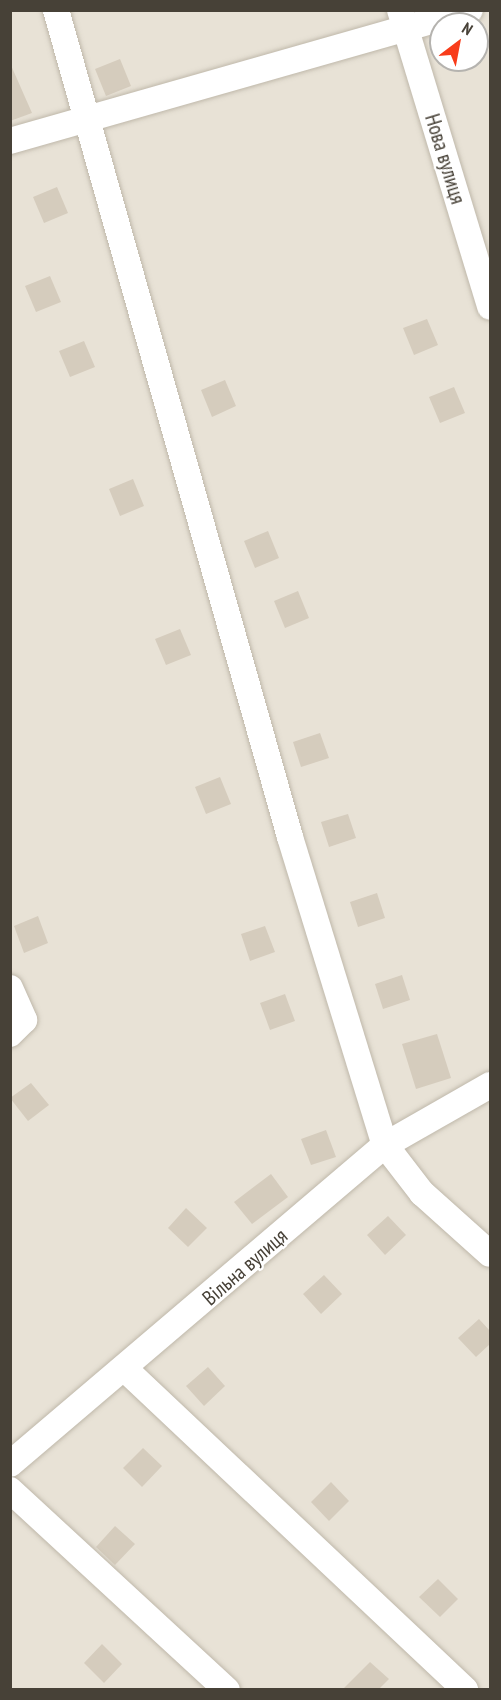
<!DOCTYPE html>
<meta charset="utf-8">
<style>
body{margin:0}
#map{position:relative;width:501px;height:1700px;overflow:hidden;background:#f4f0e8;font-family:"PT Sans Narrow",sans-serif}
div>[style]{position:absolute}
.residential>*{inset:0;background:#e8e2d6}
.building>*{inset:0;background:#d5ccbd}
.roads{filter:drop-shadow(0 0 2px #bfb8aa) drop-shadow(0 0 2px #bfb8aa)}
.minor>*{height:26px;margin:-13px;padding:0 13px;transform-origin:13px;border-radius:13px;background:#fff}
span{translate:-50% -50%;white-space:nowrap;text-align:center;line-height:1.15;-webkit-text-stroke:4.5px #fff;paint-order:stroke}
.street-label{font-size:21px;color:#474137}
.frame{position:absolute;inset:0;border:12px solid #474137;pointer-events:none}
.north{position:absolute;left:429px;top:12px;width:60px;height:60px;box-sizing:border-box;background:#fff;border:2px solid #b5b3af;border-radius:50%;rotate:32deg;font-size:16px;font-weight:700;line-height:24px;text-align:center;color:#474137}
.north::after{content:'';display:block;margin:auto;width:21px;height:27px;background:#f83c1a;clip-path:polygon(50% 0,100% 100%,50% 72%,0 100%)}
</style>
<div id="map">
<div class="residential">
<div style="clip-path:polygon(evenodd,11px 11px,490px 11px,490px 1689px,11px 1689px,11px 11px,441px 24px,477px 24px,477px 60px,441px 60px,441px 24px)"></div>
</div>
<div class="building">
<div style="clip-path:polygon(120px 59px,131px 86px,106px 96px,95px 69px)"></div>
<div style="clip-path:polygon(10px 63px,32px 113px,10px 121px)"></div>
<div style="clip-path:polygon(57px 187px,68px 213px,44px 223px,33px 197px)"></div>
<div style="clip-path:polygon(50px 276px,61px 302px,36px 312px,25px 286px)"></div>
<div style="clip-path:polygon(427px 319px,438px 345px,414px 355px,403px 328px)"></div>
<div style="clip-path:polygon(84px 341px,95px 367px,70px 377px,59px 351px)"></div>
<div style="clip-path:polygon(225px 380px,236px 406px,212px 417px,201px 390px)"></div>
<div style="clip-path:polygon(454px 387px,465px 413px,440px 423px,429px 397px)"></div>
<div style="clip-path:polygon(133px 479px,144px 506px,120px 516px,109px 489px)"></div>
<div style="clip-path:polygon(268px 531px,279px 558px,255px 568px,244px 541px)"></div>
<div style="clip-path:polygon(298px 591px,309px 618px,285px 628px,274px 601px)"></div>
<div style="clip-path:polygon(180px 629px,191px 655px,166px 665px,155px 639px)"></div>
<div style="clip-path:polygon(320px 733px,329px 758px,301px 767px,293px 742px)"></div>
<div style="clip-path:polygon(220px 777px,231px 804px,206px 814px,195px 787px)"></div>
<div style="clip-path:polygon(348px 814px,356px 838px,329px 847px,321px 822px)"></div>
<div style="clip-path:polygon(377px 893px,385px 918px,358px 927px,350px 902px)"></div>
<div style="clip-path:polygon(38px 916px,48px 943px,24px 953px,14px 926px)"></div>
<div style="clip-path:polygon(265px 926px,275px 952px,250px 961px,241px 934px)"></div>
<div style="clip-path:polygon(402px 975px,410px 1000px,383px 1009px,375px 984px)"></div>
<div style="clip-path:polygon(285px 994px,295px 1021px,270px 1030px,260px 1003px)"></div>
<div style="clip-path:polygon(437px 1034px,451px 1078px,416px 1089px,402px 1044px)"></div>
<div style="clip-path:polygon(31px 1083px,49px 1105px,28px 1121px,10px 1098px)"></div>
<div style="clip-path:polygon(326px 1130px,336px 1157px,311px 1165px,301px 1139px)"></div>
<div style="clip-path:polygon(271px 1174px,288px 1197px,252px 1224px,234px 1202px)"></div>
<div style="clip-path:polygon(186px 1208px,207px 1228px,188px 1247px,168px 1228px)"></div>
<div style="clip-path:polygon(388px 1216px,406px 1235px,385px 1255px,367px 1235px)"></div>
<div style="clip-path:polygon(324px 1275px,342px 1294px,321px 1314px,303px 1294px)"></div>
<div style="clip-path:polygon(479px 1319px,490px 1331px,490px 1344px,476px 1357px,458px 1338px)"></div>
<div style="clip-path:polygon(208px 1367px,225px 1386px,204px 1406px,186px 1386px)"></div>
<div style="clip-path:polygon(143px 1448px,162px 1466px,142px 1487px,123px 1468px)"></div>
<div style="clip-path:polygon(331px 1482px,349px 1501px,329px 1521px,311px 1502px)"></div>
<div style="clip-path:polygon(115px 1526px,135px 1544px,115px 1565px,96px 1547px)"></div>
<div style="clip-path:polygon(438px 1579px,458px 1599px,440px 1617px,419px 1597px)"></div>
<div style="clip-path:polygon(102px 1644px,122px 1664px,104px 1683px,84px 1663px)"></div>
<div style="clip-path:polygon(370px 1662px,389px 1679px,379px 1689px,343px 1689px)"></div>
</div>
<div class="roads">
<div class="minor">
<div style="left:56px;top:10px;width:859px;rotate:74.2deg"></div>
<div style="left:290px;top:837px;width:322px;rotate:72.9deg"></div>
<div style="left:385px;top:1145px;width:61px;rotate:52.4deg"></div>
<div style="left:422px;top:1193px;width:91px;rotate:41.9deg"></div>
<div style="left:400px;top:10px;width:310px;rotate:73.1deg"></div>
<div style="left:10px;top:141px;width:478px;rotate:-15.9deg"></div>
<div style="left:10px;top:988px;width:35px;rotate:66deg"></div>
<div style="left:24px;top:1020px;width:20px;rotate:135deg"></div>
<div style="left:126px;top:1370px;width:466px;rotate:43.3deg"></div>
<div style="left:10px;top:1464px;width:492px;rotate:-40.4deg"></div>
<div style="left:385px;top:1145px;width:121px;rotate:-29.7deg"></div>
<div style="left:10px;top:1490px;width:295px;rotate:42.7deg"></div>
</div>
</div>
<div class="street-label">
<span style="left:445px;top:159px;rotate:73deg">Нова вулиця</span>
<span style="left:245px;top:1267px;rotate:-41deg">Вільна вулиця</span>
</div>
<div class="frame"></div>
<div class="north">N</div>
</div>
